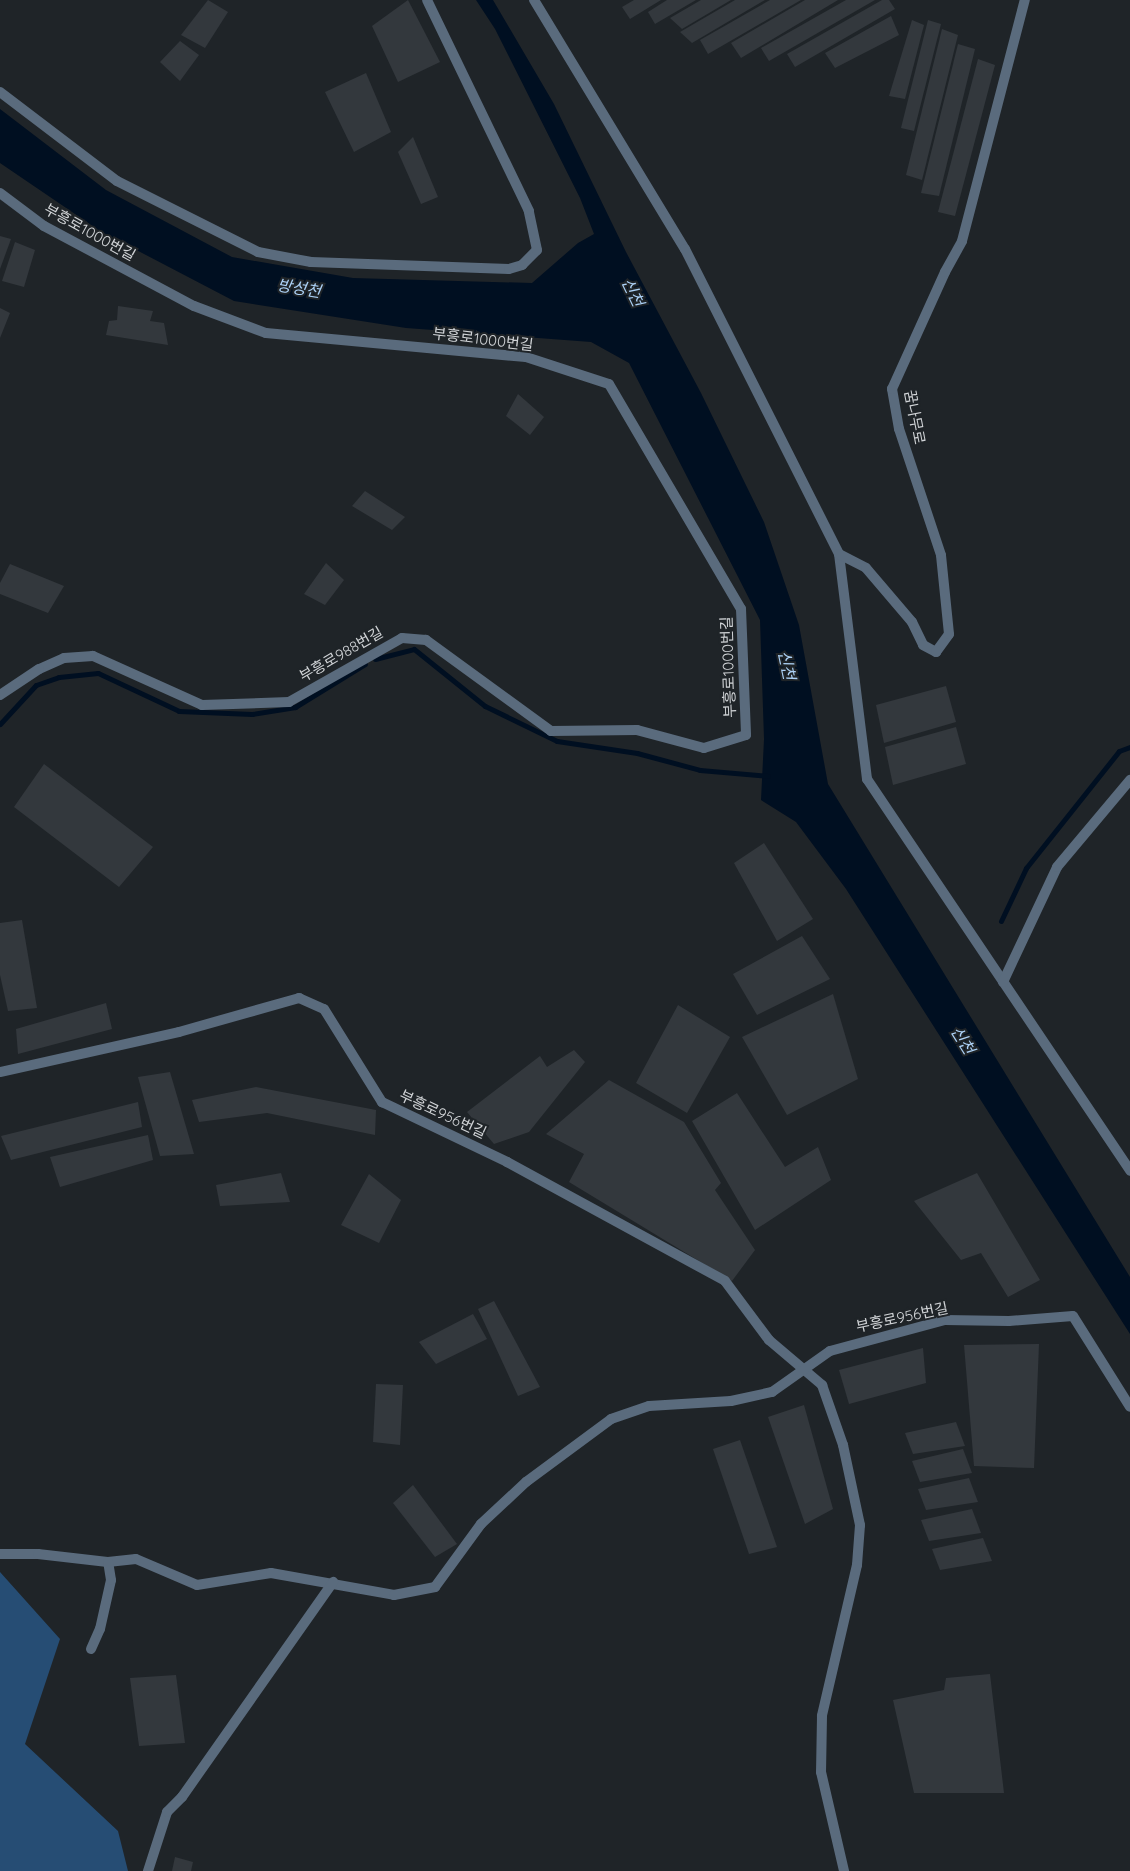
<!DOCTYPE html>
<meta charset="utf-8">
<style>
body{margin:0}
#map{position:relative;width:1130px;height:1871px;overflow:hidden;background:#1f2428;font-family:Quicksand,"Noto Sans KR",sans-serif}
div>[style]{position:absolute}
.forest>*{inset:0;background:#264d74}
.water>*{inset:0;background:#000f21}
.stream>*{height:5px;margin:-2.5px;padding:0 2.5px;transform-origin:2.5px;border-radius:2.5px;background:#000f21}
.building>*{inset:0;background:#33383d}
.minor>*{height:10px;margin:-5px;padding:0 5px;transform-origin:5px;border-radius:5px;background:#5a6b7d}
span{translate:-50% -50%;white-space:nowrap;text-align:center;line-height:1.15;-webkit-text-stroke:4px #1f2428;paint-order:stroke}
.street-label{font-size:15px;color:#d0d3d6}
.water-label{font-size:16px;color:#add2f7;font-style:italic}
</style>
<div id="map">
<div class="forest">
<div style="clip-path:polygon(0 1572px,60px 1639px,25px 1744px,118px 1831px,128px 1871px,0 1871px)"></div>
</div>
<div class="water">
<div style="clip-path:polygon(476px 0,493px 0,554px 104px,626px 252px,701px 393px,764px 522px,799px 625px,828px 784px,1130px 1277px,1130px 1334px,846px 889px,796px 822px,761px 800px,764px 739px,760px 620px,629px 363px,591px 342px,406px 328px,234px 301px,100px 231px,0 163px,0 109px,106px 190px,232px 257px,353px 278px,532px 283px,578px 243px,594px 234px,580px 198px,495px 29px)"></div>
</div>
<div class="stream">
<div style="left:375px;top:659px;width:40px;rotate:-14.4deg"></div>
<div style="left:414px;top:649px;width:91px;rotate:38.8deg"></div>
<div style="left:485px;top:706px;width:80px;rotate:25.9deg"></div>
<div style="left:557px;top:741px;width:81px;rotate:8.5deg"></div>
<div style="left:637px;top:753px;width:65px;rotate:15.1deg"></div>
<div style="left:700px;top:770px;width:68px;rotate:5deg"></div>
<div style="left:0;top:724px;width:53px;rotate:-47.3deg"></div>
<div style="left:36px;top:685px;width:24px;rotate:-19deg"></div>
<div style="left:59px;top:677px;width:39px;rotate:-6deg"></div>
<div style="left:98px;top:673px;width:89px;rotate:25.1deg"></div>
<div style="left:179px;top:711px;width:73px;rotate:2.4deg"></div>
<div style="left:252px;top:714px;width:44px;rotate:-9.2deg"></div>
<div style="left:295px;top:707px;width:82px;rotate:-31.6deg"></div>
<div style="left:1001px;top:921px;width:59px;rotate:-64.7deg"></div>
<div style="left:1026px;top:868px;width:149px;rotate:-51.5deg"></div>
<div style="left:1119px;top:751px;width:12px;rotate:-20deg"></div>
</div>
<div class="building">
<div style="clip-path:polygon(208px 0,228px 12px,205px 48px,181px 35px)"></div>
<div style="clip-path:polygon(408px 0,440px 62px,398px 82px,372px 26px)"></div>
<div style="clip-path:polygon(634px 0,661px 0,630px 19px,622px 7px)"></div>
<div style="clip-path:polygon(667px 0,696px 0,655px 24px,648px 12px)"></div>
<div style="clip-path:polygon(701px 0,731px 0,682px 29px,670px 18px)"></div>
<div style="clip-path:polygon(735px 0,765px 0,692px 43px,680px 32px)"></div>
<div style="clip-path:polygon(770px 0,801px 0,708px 54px,700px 40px)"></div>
<div style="clip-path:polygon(805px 0,838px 0,741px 58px,731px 43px)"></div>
<div style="clip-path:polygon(846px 0,875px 0,769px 61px,761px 48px)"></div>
<div style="clip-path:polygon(882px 0,889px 0,895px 9px,795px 67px,787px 54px)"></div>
<div style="clip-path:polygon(891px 16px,899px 35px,835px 68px,825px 53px)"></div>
<div style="clip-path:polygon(912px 20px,924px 25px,905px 99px,889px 96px)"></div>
<div style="clip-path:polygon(928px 20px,941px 24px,914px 131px,901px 128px)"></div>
<div style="clip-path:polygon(942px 29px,958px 35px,922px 180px,906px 175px)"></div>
<div style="clip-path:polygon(180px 41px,199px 55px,180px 81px,160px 62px)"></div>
<div style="clip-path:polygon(958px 44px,975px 49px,939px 196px,921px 193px)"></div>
<div style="clip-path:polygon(978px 59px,995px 65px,955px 216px,938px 212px)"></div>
<div style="clip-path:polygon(366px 73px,391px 132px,354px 152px,325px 92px)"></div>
<div style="clip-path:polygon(413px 137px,438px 197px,421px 204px,398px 152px)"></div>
<div style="clip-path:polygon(0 236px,11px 239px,0 269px)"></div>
<div style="clip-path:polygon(15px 242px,35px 250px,24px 287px,2px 281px)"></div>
<div style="clip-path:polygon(118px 306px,153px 311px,150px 321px,164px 323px,168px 345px,106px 335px,109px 321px,117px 320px)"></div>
<div style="clip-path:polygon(0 308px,10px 313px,0 338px)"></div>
<div style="clip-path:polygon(518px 394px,544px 417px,530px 435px,506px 416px)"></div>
<div style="clip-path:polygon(365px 491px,405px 517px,392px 530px,352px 506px)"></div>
<div style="clip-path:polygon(326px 563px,344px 580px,325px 605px,304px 594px)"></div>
<div style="clip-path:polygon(10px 564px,64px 586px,48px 613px,0 594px,0 583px)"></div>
<div style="clip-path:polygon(946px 686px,956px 722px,884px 743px,876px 705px)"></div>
<div style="clip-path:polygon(956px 727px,966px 764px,893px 785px,885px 747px)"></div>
<div style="clip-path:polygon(44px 764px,153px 847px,119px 887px,14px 807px)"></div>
<div style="clip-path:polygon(764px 843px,813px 919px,777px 941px,734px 863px)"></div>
<div style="clip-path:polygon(22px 920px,37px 1008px,8px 1011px,0 975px,0 923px)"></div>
<div style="clip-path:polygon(802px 936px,830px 979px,757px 1015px,733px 974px)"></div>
<div style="clip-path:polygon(833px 994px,858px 1079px,787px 1115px,742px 1037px)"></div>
<div style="clip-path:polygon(106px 1003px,112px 1029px,18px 1054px,16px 1029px)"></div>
<div style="clip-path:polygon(678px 1005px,730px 1037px,687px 1113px,636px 1083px)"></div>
<div style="clip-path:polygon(574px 1050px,585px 1062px,529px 1132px,494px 1144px,467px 1112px,540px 1056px,547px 1067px)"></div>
<div style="clip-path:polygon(170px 1072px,194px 1154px,160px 1156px,138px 1077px)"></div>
<div style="clip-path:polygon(609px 1080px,684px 1122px,721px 1183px,715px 1190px,755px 1250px,732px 1281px,569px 1182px,584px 1154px,546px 1134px)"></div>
<div style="clip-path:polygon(256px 1087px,376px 1110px,375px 1135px,267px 1113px,199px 1122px,192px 1100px)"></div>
<div style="clip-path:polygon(737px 1093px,785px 1167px,818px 1147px,831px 1180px,755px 1230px,692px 1121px)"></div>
<div style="clip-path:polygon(138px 1102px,142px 1127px,11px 1160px,1px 1136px)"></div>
<div style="clip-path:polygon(148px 1135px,153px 1160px,60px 1187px,50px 1157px)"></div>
<div style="clip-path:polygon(281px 1173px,290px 1202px,220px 1206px,216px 1185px)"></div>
<div style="clip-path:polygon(977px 1173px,1040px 1280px,1008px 1297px,981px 1253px,961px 1260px,914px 1201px)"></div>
<div style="clip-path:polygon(369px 1174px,401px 1200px,379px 1243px,341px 1225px)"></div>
<div style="clip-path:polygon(494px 1301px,540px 1387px,518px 1396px,478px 1309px)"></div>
<div style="clip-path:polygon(473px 1314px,487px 1339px,436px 1364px,419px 1342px)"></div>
<div style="clip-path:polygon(1039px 1344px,1034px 1468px,974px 1466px,964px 1345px)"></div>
<div style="clip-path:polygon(923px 1348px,926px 1383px,849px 1404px,839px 1370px)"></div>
<div style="clip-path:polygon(376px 1384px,403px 1385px,400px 1445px,373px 1442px)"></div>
<div style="clip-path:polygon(804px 1405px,833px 1509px,805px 1524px,768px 1417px)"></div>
<div style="clip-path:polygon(956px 1422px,965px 1446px,913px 1454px,905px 1433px)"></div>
<div style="clip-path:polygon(740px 1440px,777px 1547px,749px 1554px,713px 1449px)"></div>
<div style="clip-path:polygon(963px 1449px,972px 1473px,920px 1482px,912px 1461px)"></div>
<div style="clip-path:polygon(969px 1478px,978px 1502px,926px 1510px,918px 1489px)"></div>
<div style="clip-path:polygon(413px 1485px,457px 1544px,435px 1557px,393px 1503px)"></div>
<div style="clip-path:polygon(972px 1509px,981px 1533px,929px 1541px,921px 1520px)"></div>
<div style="clip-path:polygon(983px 1538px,992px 1561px,940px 1570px,932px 1549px)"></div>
<div style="clip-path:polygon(990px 1674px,1004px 1793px,914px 1793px,893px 1700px,944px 1690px,946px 1678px)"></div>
<div style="clip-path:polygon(176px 1675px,185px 1743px,139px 1746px,130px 1678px)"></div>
<div style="clip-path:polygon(175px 1857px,193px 1862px,191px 1871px,172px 1871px)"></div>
</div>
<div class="minor">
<div style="left:534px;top:0;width:291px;rotate:58.8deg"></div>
<div style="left:685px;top:249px;width:342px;rotate:63.2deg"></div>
<div style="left:839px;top:554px;width:227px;rotate:82.9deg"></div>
<div style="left:867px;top:779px;width:472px;rotate:56.1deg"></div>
<div style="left:0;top:92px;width:147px;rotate:37.3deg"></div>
<div style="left:117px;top:181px;width:158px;rotate:26.7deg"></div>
<div style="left:258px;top:252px;width:54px;rotate:10.7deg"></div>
<div style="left:311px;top:262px;width:198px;rotate:2deg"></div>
<div style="left:509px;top:269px;width:14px;rotate:-17deg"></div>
<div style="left:522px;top:265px;width:21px;rotate:-45deg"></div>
<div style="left:537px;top:250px;width:40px;rotate:-102deg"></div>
<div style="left:529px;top:211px;width:234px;rotate:-115.8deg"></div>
<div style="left:0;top:193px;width:55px;rotate:36.9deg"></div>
<div style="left:44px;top:226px;width:170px;rotate:28.1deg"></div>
<div style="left:194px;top:306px;width:77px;rotate:20.6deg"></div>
<div style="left:266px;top:333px;width:261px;rotate:5.3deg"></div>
<div style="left:526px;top:357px;width:87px;rotate:18deg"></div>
<div style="left:609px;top:384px;width:261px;rotate:59.6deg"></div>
<div style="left:741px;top:609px;width:126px;rotate:87.7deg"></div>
<div style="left:746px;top:735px;width:44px;rotate:162.8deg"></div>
<div style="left:704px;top:748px;width:69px;rotate:-165deg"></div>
<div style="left:637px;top:730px;width:86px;rotate:179.3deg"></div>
<div style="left:551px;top:731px;width:155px;rotate:-143.9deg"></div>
<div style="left:426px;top:640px;width:24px;rotate:-175deg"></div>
<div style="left:402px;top:638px;width:130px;rotate:150.5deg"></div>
<div style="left:289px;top:702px;width:87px;rotate:178deg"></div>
<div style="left:202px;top:705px;width:120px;rotate:-155.8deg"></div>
<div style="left:93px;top:656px;width:29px;rotate:176deg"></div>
<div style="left:64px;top:658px;width:27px;rotate:156deg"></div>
<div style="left:39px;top:669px;width:47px;rotate:146.3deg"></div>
<div style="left:839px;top:554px;width:30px;rotate:27deg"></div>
<div style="left:866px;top:568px;width:71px;rotate:49.6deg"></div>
<div style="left:912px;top:622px;width:25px;rotate:64deg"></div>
<div style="left:923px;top:645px;width:15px;rotate:28deg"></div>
<div style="left:936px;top:652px;width:22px;rotate:-54deg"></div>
<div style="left:949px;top:634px;width:79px;rotate:-95.8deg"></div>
<div style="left:941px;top:555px;width:133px;rotate:-108.4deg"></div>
<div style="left:899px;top:429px;width:41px;rotate:-99.9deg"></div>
<div style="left:892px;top:389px;width:128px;rotate:-65.6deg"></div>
<div style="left:945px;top:272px;width:35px;rotate:-61deg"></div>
<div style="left:962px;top:241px;width:249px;rotate:-75.4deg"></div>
<div style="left:1003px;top:982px;width:127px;rotate:-64.8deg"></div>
<div style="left:1057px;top:867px;width:114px;rotate:-50deg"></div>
<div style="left:0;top:1072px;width:183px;rotate:-12.6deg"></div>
<div style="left:179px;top:1032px;width:125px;rotate:-15.8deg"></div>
<div style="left:299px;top:998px;width:27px;rotate:24deg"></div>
<div style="left:324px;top:1009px;width:110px;rotate:58.1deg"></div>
<div style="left:382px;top:1102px;width:139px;rotate:25.6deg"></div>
<div style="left:507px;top:1162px;width:248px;rotate:28.6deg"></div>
<div style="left:725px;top:1281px;width:74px;rotate:53.3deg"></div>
<div style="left:769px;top:1340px;width:70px;rotate:40.3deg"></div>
<div style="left:822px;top:1385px;width:64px;rotate:70.7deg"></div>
<div style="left:843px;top:1445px;width:82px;rotate:78deg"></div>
<div style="left:860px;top:1525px;width:40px;rotate:94.3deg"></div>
<div style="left:857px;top:1565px;width:155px;rotate:103.1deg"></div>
<div style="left:822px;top:1716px;width:56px;rotate:91deg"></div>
<div style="left:821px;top:1772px;width:102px;rotate:76.9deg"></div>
<div style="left:0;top:1554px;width:38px"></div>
<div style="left:38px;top:1554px;width:70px;rotate:6.5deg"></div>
<div style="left:108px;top:1562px;width:28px;rotate:-6deg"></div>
<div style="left:136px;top:1559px;width:66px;rotate:23.1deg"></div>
<div style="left:197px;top:1585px;width:75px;rotate:-9.2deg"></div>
<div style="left:271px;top:1573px;width:125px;rotate:10.1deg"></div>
<div style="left:394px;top:1595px;width:42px;rotate:-11deg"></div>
<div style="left:435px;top:1587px;width:78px;rotate:-53.9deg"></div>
<div style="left:481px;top:1524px;width:62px;rotate:-43deg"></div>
<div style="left:526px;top:1482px;width:106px;rotate:-36.5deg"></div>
<div style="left:611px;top:1419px;width:40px;rotate:-18.9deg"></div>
<div style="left:649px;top:1406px;width:82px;rotate:-3.5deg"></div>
<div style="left:731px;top:1401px;width:42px;rotate:-12.4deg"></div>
<div style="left:772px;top:1392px;width:71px;rotate:-35.3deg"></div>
<div style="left:830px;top:1351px;width:119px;rotate:-15.1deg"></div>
<div style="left:945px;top:1320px;width:64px;rotate:0.9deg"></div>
<div style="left:1009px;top:1321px;width:64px;rotate:-4.5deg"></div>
<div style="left:1073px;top:1316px;width:107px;rotate:57.9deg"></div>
<div style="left:91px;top:1649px;width:22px;rotate:-66deg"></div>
<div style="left:100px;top:1629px;width:50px;rotate:-77.3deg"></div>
<div style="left:111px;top:1580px;width:18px;rotate:-99deg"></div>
<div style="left:148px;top:1871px;width:62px;rotate:-72.1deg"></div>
<div style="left:167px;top:1812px;width:21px;rotate:-45deg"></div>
<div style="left:182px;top:1797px;width:263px;rotate:-54.9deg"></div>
</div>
<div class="street-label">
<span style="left:90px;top:232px;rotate:29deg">부흥로1000번길</span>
<span style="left:483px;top:339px;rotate:7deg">부흥로1000번길</span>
<span style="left:915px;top:417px;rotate:79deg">꿈나무로</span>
<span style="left:341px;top:654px;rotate:-30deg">부흥로988번길</span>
<span style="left:728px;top:667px;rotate:-92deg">부흥로1000번길</span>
<span style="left:443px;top:1114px;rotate:25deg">부흥로956번길</span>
<span style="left:902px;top:1317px;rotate:-12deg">부흥로956번길</span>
</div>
<div class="water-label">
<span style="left:299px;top:288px;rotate:9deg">방성천</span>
<span style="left:633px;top:292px;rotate:64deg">신천</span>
<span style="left:787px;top:665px;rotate:78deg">신천</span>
<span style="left:963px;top:1040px;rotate:58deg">신천</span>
</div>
</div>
